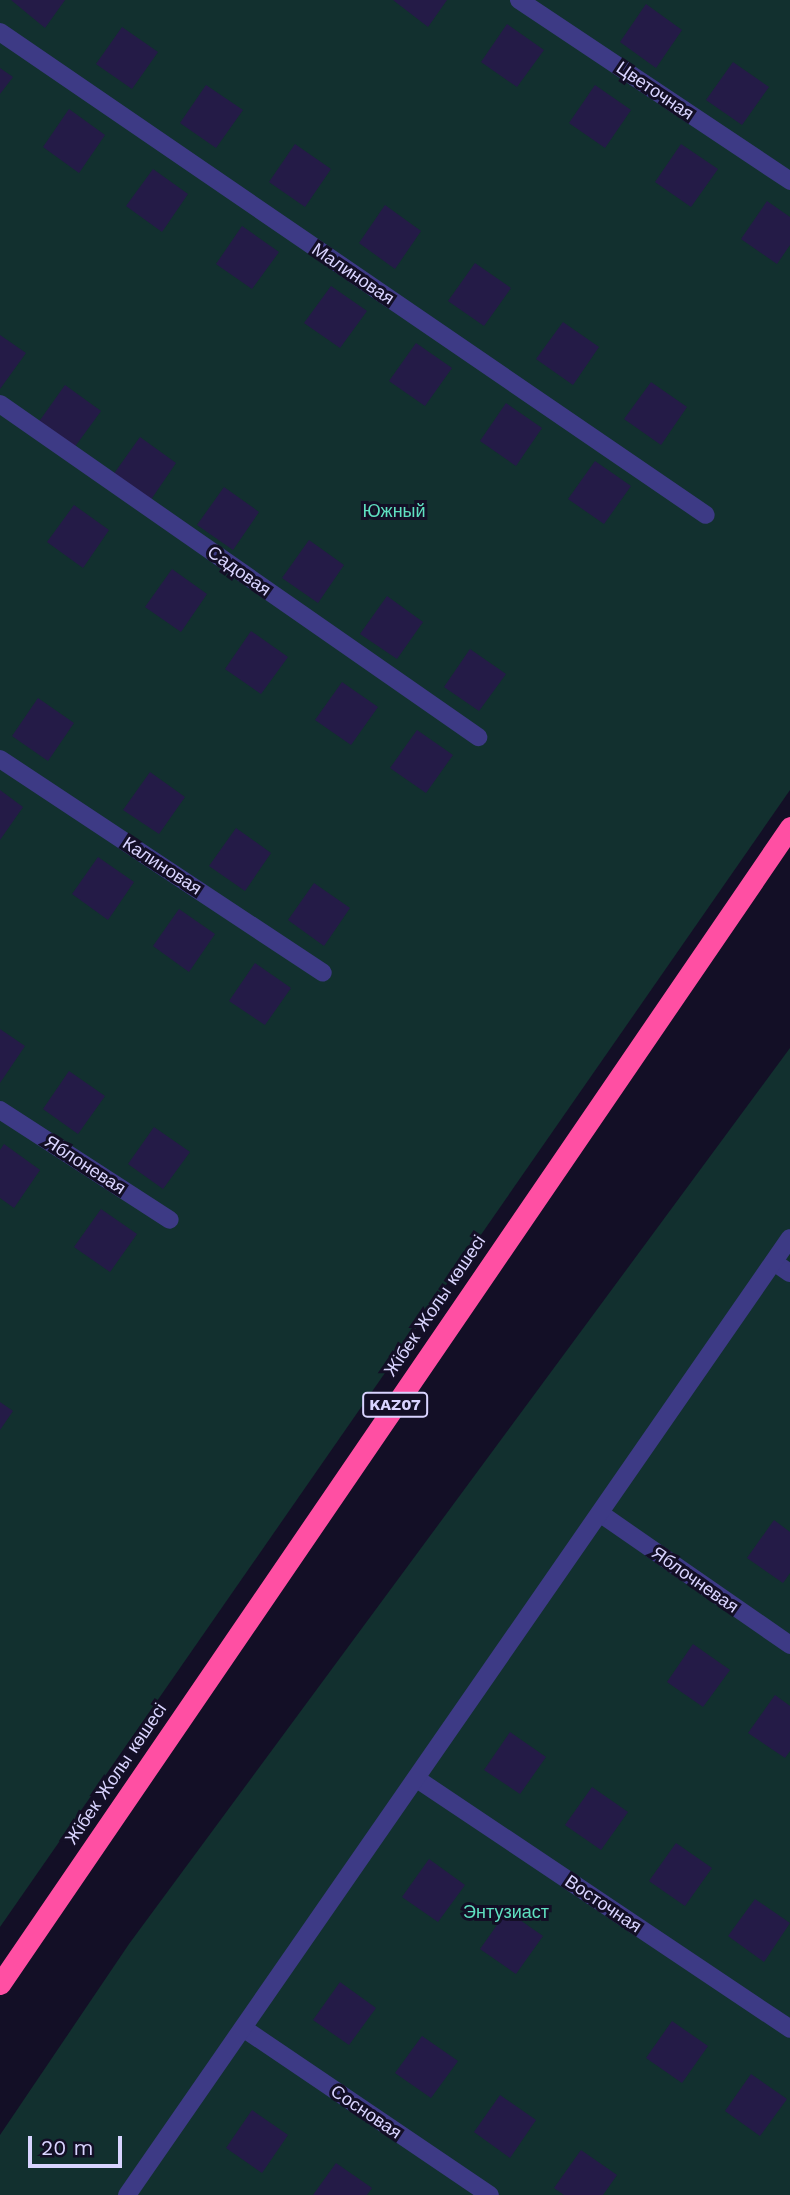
<!DOCTYPE html>
<meta charset="utf-8">
<style>
body{margin:0}
#map{position:relative;width:790px;height:2195px;overflow:hidden;background:#130f26;font-family:"Work Sans",sans-serif}
div>[style]{position:absolute}
.green>*{inset:0;background:#12302f}
.building>*{inset:0;background:#241b47}
.minor>*{height:18px;margin:-9px;padding:0 9px;transform-origin:9px;border-radius:9px;background:#3d3a85}
.highway>*{height:21px;margin:-10.5px;padding:0 10.5px;transform-origin:10.5px;border-radius:10.5px;background:#ff4fa3}
span{translate:-50% -50%;white-space:nowrap;text-align:center;line-height:1.15;-webkit-text-stroke:6px #130f26;paint-order:stroke}
.shield-label span{padding:2px 5px;background:#130f26;border:2px solid;border-radius:5px;-webkit-text-stroke-width:0}
.shield-label{font-size:16px;color:#d9d4ff;font-weight:700}
.street-label{font-size:18px;color:#d9d4ff}
.park-label{font-size:18px;color:#5fe0c0}
.scale{position:absolute;left:28px;top:2136px;width:94px;height:32px;box-sizing:border-box;border:4px solid #d9d4ff;border-top:0;padding-left:9px;font-size:21px;line-height:24px;white-space:nowrap;color:#d9d4ff;-webkit-text-stroke:5px #130f26;paint-order:stroke}
</style>
<div id="map">
<div class="green">
<div style="clip-path:polygon(0 0,790px 0,790px 790px,0 1927px)"></div>
<div style="clip-path:polygon(790px 1048px,790px 2195px,0 2195px,0 2135px,129px 1944px)"></div>
</div>
<div class="building">
<div style="clip-path:polygon(11px 0,65px 0,45px 28px)"></div>
<div style="clip-path:polygon(393px 0,447px 0,428px 27px)"></div>
<div style="clip-path:polygon(646px 4px,682px 30px,656px 68px,620px 42px)"></div>
<div style="clip-path:polygon(507px 24px,544px 50px,517px 87px,481px 62px)"></div>
<div style="clip-path:polygon(122px 27px,158px 52px,132px 89px,96px 64px)"></div>
<div style="clip-path:polygon(733px 62px,769px 87px,742px 125px,706px 100px)"></div>
<div style="clip-path:polygon(0 68px,13px 77px,0 94px)"></div>
<div style="clip-path:polygon(206px 85px,243px 110px,216px 148px,180px 123px)"></div>
<div style="clip-path:polygon(595px 85px,631px 110px,605px 148px,569px 123px)"></div>
<div style="clip-path:polygon(69px 109px,105px 135px,79px 173px,43px 147px)"></div>
<div style="clip-path:polygon(295px 144px,331px 169px,305px 207px,269px 182px)"></div>
<div style="clip-path:polygon(681px 144px,718px 169px,691px 207px,655px 182px)"></div>
<div style="clip-path:polygon(153px 169px,188px 194px,162px 232px,126px 206px)"></div>
<div style="clip-path:polygon(767px 201px,790px 217px,790px 245px,777px 264px,741px 239px)"></div>
<div style="clip-path:polygon(385px 205px,421px 231px,395px 269px,359px 243px)"></div>
<div style="clip-path:polygon(242px 226px,279px 252px,252px 289px,216px 264px)"></div>
<div style="clip-path:polygon(475px 263px,511px 288px,484px 326px,448px 301px)"></div>
<div style="clip-path:polygon(331px 286px,367px 311px,340px 348px,304px 323px)"></div>
<div style="clip-path:polygon(563px 322px,599px 347px,573px 385px,536px 359px)"></div>
<div style="clip-path:polygon(0 335px,26px 353px,0 389px)"></div>
<div style="clip-path:polygon(416px 343px,452px 368px,425px 406px,389px 381px)"></div>
<div style="clip-path:polygon(651px 382px,687px 407px,661px 445px,624px 419px)"></div>
<div style="clip-path:polygon(65px 385px,101px 411px,74px 448px,38px 423px)"></div>
<div style="clip-path:polygon(506px 403px,542px 428px,516px 466px,480px 441px)"></div>
<div style="clip-path:polygon(140px 437px,176px 463px,150px 501px,113px 475px)"></div>
<div style="clip-path:polygon(595px 461px,631px 486px,604px 524px,568px 499px)"></div>
<div style="clip-path:polygon(224px 487px,259px 512px,233px 550px,197px 525px)"></div>
<div style="clip-path:polygon(74px 505px,109px 530px,83px 568px,47px 542px)"></div>
<div style="clip-path:polygon(309px 540px,344px 565px,318px 603px,282px 578px)"></div>
<div style="clip-path:polygon(172px 569px,207px 594px,181px 632px,145px 607px)"></div>
<div style="clip-path:polygon(387px 596px,423px 622px,397px 659px,360px 634px)"></div>
<div style="clip-path:polygon(251px 631px,288px 657px,261px 694px,225px 669px)"></div>
<div style="clip-path:polygon(470px 649px,506px 674px,479px 711px,444px 687px)"></div>
<div style="clip-path:polygon(342px 682px,378px 707px,351px 745px,315px 720px)"></div>
<div style="clip-path:polygon(38px 698px,74px 723px,48px 761px,12px 736px)"></div>
<div style="clip-path:polygon(417px 730px,453px 755px,426px 793px,390px 768px)"></div>
<div style="clip-path:polygon(150px 772px,185px 797px,159px 834px,123px 810px)"></div>
<div style="clip-path:polygon(0 790px,23px 807px,0 840px)"></div>
<div style="clip-path:polygon(236px 828px,271px 853px,245px 891px,209px 866px)"></div>
<div style="clip-path:polygon(98px 857px,134px 882px,108px 920px,72px 894px)"></div>
<div style="clip-path:polygon(314px 883px,350px 908px,324px 946px,288px 920px)"></div>
<div style="clip-path:polygon(179px 909px,215px 934px,189px 972px,153px 946px)"></div>
<div style="clip-path:polygon(255px 963px,291px 988px,265px 1025px,229px 1001px)"></div>
<div style="clip-path:polygon(0 1029px,25px 1046px,0 1083px)"></div>
<div style="clip-path:polygon(69px 1071px,105px 1096px,78px 1134px,43px 1109px)"></div>
<div style="clip-path:polygon(154px 1127px,190px 1152px,163px 1189px,128px 1164px)"></div>
<div style="clip-path:polygon(4px 1144px,40px 1170px,14px 1208px,0 1198px,0 1150px)"></div>
<div style="clip-path:polygon(101px 1209px,137px 1234px,110px 1272px,74px 1247px)"></div>
<div style="clip-path:polygon(0 1402px,13px 1411px,0 1430px)"></div>
<div style="clip-path:polygon(774px 1520px,790px 1532px,790px 1573px,783px 1583px,747px 1558px)"></div>
<div style="clip-path:polygon(693px 1644px,730px 1670px,703px 1707px,667px 1682px)"></div>
<div style="clip-path:polygon(775px 1695px,790px 1706px,790px 1751px,785px 1758px,748px 1733px)"></div>
<div style="clip-path:polygon(510px 1732px,546px 1757px,520px 1794px,484px 1770px)"></div>
<div style="clip-path:polygon(592px 1787px,628px 1812px,601px 1850px,565px 1825px)"></div>
<div style="clip-path:polygon(676px 1843px,712px 1868px,685px 1906px,649px 1881px)"></div>
<div style="clip-path:polygon(429px 1859px,465px 1885px,438px 1922px,402px 1897px)"></div>
<div style="clip-path:polygon(755px 1899px,790px 1923px,764px 1962px,728px 1936px)"></div>
<div style="clip-path:polygon(507px 1911px,543px 1936px,516px 1974px,480px 1949px)"></div>
<div style="clip-path:polygon(340px 1982px,376px 2008px,349px 2045px,313px 2020px)"></div>
<div style="clip-path:polygon(672px 2021px,708px 2046px,682px 2083px,646px 2058px)"></div>
<div style="clip-path:polygon(422px 2036px,458px 2061px,431px 2098px,395px 2073px)"></div>
<div style="clip-path:polygon(751px 2074px,787px 2099px,760px 2136px,725px 2111px)"></div>
<div style="clip-path:polygon(500px 2095px,536px 2120px,510px 2158px,474px 2132px)"></div>
<div style="clip-path:polygon(252px 2110px,288px 2135px,262px 2173px,226px 2148px)"></div>
<div style="clip-path:polygon(581px 2150px,617px 2175px,603px 2195px,564px 2195px,554px 2188px)"></div>
<div style="clip-path:polygon(336px 2163px,372px 2188px,367px 2195px,313px 2195px)"></div>
</div>
<div class="minor">
<div style="left:519px;top:0;width:326px;rotate:33.7deg"></div>
<div style="left:0;top:32px;width:855px;rotate:34.38deg"></div>
<div style="left:0;top:404px;width:583px;rotate:34.86deg"></div>
<div style="left:0;top:759px;width:387px;rotate:33.5deg"></div>
<div style="left:0;top:1110px;width:202px;rotate:32.9deg"></div>
<div style="left:774px;top:1262px;width:19px;rotate:35deg"></div>
<div style="left:601px;top:1514px;width:230px;rotate:34.7deg"></div>
<div style="left:417px;top:1779px;width:449px;rotate:33.8deg"></div>
<div style="left:243px;top:2028px;width:298px;rotate:34.1deg"></div>
<div style="left:127px;top:2195px;width:1164px;rotate:-55.29deg"></div>
</div>
<div class="highway">
<div style="left:0;top:1984px;width:1401px;rotate:-55.67deg"></div>
</div>
<div class="shield-label">
<span style="left:395px;top:1405px">KAZ07</span>
</div>
<div class="street-label">
<span style="left:655px;top:91px;rotate:34deg">Цветочная</span>
<span style="left:353px;top:274px;rotate:34deg">Малиновая</span>
<span style="left:239px;top:571px;rotate:35deg">Садовая</span>
<span style="left:162px;top:866px;rotate:33deg">Калиновая</span>
<span style="left:85px;top:1165px;rotate:33deg">Яблоневая</span>
<span style="left:435px;top:1306px;rotate:-56deg">Жібек Жолы көшесі</span>
<span style="left:695px;top:1580px;rotate:35deg">Яблочневая</span>
<span style="left:116px;top:1774px;rotate:-56deg">Жібек Жолы көшесі</span>
<span style="left:603px;top:1904px;rotate:34deg">Восточная</span>
<span style="left:366px;top:2112px;rotate:34deg">Сосновая</span>
</div>
<div class="park-label">
<span style="left:394px;top:511px">Южный</span>
<span style="left:506px;top:1912px">Энтузиаст</span>
</div>
<div class="scale">20 m</div>
</div>
